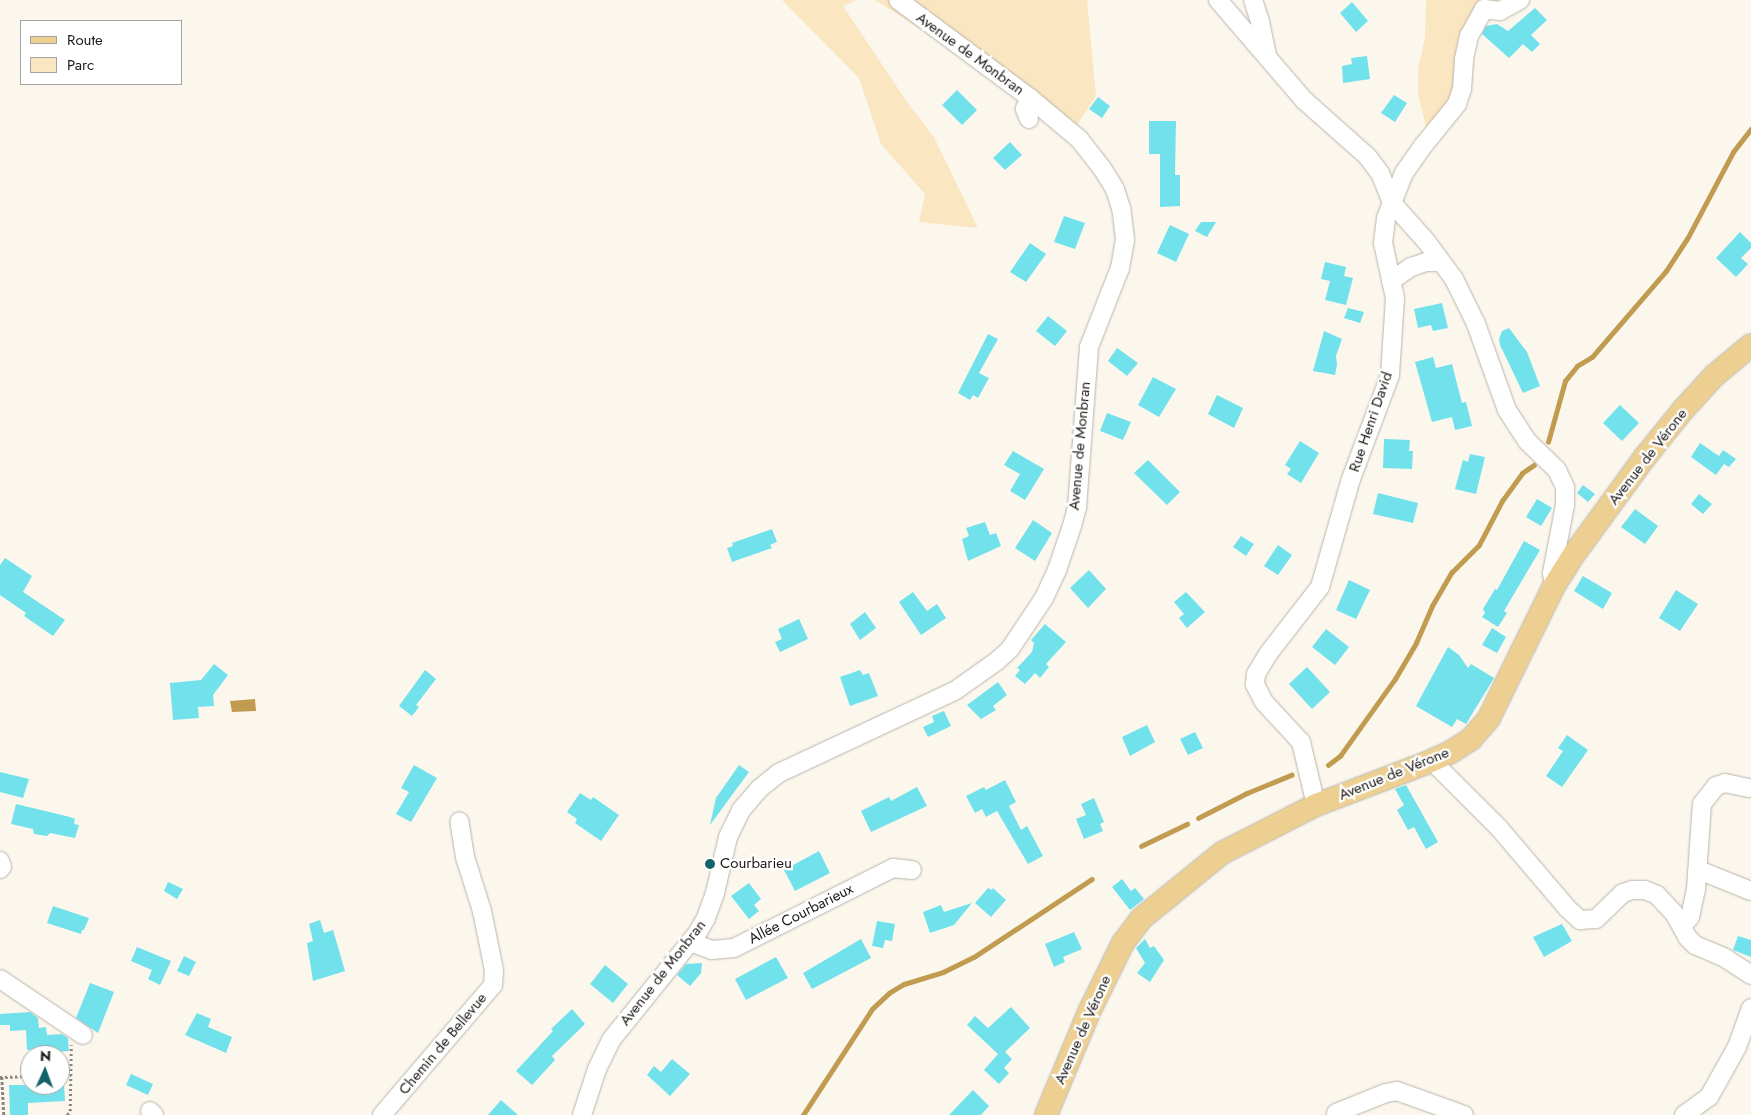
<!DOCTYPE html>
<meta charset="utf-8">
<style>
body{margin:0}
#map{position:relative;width:1751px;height:1115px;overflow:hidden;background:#fcf7ed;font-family:Jost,sans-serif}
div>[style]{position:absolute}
.green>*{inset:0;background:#fae6c0}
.water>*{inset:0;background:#c09b50}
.stream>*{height:4.5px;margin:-2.25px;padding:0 2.25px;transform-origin:2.25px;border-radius:2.25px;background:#c09b50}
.building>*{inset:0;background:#71e1ec}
.path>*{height:2.5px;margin-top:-1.25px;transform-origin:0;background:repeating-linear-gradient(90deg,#88857e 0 2.5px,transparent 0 5px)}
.roads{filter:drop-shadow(0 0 1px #b9b4ab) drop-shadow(0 0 1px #b9b4ab)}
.minor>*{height:18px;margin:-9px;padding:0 9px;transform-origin:9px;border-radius:9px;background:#fff}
.major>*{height:22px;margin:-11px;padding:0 11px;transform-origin:11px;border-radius:11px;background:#edd091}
.dots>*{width:14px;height:14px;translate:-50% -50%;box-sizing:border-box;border:2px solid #fff;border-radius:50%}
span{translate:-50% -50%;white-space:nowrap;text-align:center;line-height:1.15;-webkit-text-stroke:4.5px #fff;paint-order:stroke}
.street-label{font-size:15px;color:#1c1a16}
.poi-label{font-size:15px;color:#1c1a16}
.left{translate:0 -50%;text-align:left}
.legend{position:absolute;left:20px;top:20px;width:162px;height:65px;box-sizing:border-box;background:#fff;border:1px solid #a4a3a2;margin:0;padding:6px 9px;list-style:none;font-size:15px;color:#1c1a16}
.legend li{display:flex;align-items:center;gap:10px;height:25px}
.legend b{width:25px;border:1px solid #a4a3a2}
.north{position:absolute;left:20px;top:1045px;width:50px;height:50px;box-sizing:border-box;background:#fff;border:1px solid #a4a3a2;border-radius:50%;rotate:2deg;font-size:14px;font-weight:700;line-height:20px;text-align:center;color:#1c1a16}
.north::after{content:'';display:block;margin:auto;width:18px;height:22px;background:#13636a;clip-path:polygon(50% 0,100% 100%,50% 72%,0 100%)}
</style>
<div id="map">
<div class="green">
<div style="clip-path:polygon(782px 0,856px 0,843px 6px,907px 102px,934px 137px,978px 228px,919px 222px,925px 194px,881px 144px,859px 78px)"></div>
<div style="clip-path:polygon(875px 0,1087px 0,1096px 96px,1076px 126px)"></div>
<div style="clip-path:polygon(1426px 0,1499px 0,1468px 18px,1455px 98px,1433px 126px,1426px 127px,1418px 94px,1418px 69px,1425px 38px)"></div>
</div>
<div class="water">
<div style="clip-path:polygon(255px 699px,256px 711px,232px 712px,230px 701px)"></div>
</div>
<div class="stream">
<div style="left:1548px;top:442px;width:63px;rotate:-74.4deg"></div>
<div style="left:1565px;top:381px;width:19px;rotate:-51deg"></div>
<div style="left:1577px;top:366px;width:17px;rotate:-31deg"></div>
<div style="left:1592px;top:357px;width:113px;rotate:-49.3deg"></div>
<div style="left:1666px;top:271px;width:38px;rotate:-57deg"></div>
<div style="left:1687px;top:239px;width:98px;rotate:-62.1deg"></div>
<div style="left:1733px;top:152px;width:29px;rotate:-52deg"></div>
<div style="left:1328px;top:765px;width:15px;rotate:-37deg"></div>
<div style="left:1340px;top:756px;width:95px;rotate:-54.5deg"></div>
<div style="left:1395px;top:679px;width:42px;rotate:-59.7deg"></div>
<div style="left:1416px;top:643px;width:40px;rotate:-66.6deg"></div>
<div style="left:1432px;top:606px;width:39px;rotate:-60deg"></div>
<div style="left:1452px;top:572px;width:38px;rotate:-45deg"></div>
<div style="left:1479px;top:545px;width:50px;rotate:-62.4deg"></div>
<div style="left:1502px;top:501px;width:34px;rotate:-54deg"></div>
<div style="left:1522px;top:473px;width:14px;rotate:-34deg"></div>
<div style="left:1198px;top:818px;width:55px;rotate:-27deg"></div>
<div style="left:1247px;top:793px;width:48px;rotate:-22.2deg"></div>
<div style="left:1141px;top:846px;width:51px;rotate:-25.6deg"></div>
<div style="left:803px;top:1115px;width:126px;rotate:-56.9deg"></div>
<div style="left:872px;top:1009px;width:23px;rotate:-43deg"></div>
<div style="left:889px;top:993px;width:17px;rotate:-31deg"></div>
<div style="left:904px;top:984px;width:41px;rotate:-17.1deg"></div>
<div style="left:943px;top:972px;width:34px;rotate:-26deg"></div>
<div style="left:974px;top:957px;width:141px;rotate:-33.5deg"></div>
</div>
<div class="building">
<div style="clip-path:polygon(1352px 2px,1368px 21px,1356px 32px,1340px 13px)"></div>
<div style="clip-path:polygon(1535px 8px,1547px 20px,1531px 35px,1540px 44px,1532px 52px,1523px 44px,1509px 58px,1482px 34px,1486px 26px,1497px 24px,1508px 31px)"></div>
<div style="clip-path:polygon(1367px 56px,1370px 79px,1343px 83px,1342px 66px,1352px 64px,1351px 58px)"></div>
<div style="clip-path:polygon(957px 90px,977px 110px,962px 125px,942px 105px)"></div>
<div style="clip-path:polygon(1394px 95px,1407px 103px,1395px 122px,1381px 113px)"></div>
<div style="clip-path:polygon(1098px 97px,1110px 106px,1102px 118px,1089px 109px)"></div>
<div style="clip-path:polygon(1149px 121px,1176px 121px,1175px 175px,1180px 175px,1180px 206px,1160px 207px,1160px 154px,1149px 154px)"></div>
<div style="clip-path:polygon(1010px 142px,1022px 155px,1005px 170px,993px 158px)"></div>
<div style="clip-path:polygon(1064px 216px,1085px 223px,1075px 249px,1054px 242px)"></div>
<div style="clip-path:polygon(1201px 222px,1216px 222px,1207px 237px,1195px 231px)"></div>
<div style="clip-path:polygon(1170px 225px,1189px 234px,1176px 262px,1157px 253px)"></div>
<div style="clip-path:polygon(1740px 232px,1751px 243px,1751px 248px,1741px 258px,1748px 264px,1736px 277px,1716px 258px)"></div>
<div style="clip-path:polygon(1030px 243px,1046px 254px,1026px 282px,1010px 272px)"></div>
<div style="clip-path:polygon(1325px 262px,1346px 267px,1344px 276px,1353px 278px,1346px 305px,1325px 300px,1330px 281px,1321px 279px)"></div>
<div style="clip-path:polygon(1442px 303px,1448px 328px,1433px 331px,1431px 325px,1418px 328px,1414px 309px)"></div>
<div style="clip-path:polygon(1348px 308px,1364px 312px,1360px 323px,1344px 318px)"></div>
<div style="clip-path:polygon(1048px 316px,1067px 331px,1055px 346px,1036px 331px)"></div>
<div style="clip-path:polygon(1509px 328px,1527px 352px,1540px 386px,1523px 393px,1500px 345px,1499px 339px,1502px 331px)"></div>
<div style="clip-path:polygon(1324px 331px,1342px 339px,1336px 356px,1337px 365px,1335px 375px,1313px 371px)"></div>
<div style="clip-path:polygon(988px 334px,998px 339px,979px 373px,989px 378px,978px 398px,973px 395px,970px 400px,958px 393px)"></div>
<div style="clip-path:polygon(1117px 348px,1138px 363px,1127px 376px,1108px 361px)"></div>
<div style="clip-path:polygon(1433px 357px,1436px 368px,1452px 364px,1462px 403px,1466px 402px,1472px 426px,1455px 430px,1452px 417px,1432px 422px,1415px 362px)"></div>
<div style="clip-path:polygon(1153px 377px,1176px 389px,1159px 417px,1138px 405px)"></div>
<div style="clip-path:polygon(1217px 395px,1243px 408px,1234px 428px,1208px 414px)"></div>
<div style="clip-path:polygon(1620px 405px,1639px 423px,1622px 441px,1603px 423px)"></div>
<div style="clip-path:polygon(1107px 413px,1131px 422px,1123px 440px,1100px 431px)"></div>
<div style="clip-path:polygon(1384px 439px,1410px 440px,1409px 451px,1413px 451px,1412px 469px,1383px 468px)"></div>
<div style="clip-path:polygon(1300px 441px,1319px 453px,1301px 483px,1287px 474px,1291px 469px,1285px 465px)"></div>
<div style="clip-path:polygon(1700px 443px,1719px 456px,1723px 450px,1736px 459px,1729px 467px,1724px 464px,1716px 475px,1691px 457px)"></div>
<div style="clip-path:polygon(1013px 451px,1044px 469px,1025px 500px,1010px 491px,1020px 474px,1004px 465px)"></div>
<div style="clip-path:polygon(1470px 454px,1485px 457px,1476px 494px,1455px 489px,1463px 460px,1468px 462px)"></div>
<div style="clip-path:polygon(1148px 460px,1180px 492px,1167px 505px,1134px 473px)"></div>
<div style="clip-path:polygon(1583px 485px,1595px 494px,1588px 502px,1577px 493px)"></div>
<div style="clip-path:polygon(1378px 493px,1418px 503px,1413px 523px,1373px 514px)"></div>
<div style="clip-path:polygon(1699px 494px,1712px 504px,1703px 514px,1691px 504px)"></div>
<div style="clip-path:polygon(1537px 499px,1552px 508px,1541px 526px,1526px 517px)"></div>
<div style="clip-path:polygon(1635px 509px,1658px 526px,1645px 544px,1621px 527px)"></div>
<div style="clip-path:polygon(1033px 520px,1052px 533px,1035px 561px,1015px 548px)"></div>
<div style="clip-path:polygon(985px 522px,990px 535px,996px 533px,1001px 546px,968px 561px,962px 539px,969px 536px,966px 528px)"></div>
<div style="clip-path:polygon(772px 529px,777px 542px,770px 545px,772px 548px,732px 562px,727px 548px,733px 546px,732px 543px)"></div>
<div style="clip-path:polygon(1241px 536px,1254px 544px,1246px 556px,1233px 547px)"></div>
<div style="clip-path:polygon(1524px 541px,1540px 550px,1504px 611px,1507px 613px,1498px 627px,1482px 617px,1485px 613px,1483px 609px,1495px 589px,1497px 590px)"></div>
<div style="clip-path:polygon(1278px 545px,1292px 555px,1278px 575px,1264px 566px)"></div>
<div style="clip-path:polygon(5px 558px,32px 576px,23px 592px,65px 620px,53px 636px,24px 616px,26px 613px,0 595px,0 565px)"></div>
<div style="clip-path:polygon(1089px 570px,1106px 589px,1088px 608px,1070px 588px)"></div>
<div style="clip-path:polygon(1583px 576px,1612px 593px,1603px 609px,1574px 591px)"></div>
<div style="clip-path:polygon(1349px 580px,1370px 590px,1356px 619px,1336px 610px)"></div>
<div style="clip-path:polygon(1676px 590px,1698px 604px,1680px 631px,1659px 618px)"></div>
<div style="clip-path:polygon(913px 592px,927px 611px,937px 604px,946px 618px,921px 635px,899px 602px)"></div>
<div style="clip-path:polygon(1186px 592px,1205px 612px,1187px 628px,1179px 618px,1184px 614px,1174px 602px)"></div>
<div style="clip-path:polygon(865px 612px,876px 628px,860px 640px,850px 624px)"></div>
<div style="clip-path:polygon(799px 619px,808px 639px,780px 652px,775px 642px,782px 639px,778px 629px)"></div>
<div style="clip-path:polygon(1045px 624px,1066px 642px,1046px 664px,1049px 667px,1040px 678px,1035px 673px,1025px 684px,1015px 676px,1020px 670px,1017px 668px,1032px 652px,1034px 643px,1031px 640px)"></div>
<div style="clip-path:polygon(1492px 628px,1506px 637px,1497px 653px,1482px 645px)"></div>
<div style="clip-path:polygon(1326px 629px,1349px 647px,1335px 665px,1312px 647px)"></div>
<div style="clip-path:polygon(1448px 647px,1459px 655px,1468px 668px,1471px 664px,1494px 678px,1466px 724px,1457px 719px,1452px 727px,1416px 706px)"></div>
<div style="clip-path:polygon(214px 664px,228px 675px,213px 695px,214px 706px,198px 707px,199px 718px,173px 720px,170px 683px,201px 680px)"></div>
<div style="clip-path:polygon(1307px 667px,1330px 692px,1312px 709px,1289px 684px)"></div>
<div style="clip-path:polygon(425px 670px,436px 679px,416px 705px,419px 707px,412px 716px,399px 706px)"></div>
<div style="clip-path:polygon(860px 670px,863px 675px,869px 673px,878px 696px,850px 706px,840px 677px)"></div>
<div style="clip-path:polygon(998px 682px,1007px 695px,993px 706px,996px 710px,981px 719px,967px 705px)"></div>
<div style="clip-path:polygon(944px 711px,951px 726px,928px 737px,923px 727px,934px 722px,932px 716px)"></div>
<div style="clip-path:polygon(1147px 725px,1155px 742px,1130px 756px,1122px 737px)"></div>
<div style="clip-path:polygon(1195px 732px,1203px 748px,1188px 755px,1180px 739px)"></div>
<div style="clip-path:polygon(1567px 735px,1588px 750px,1562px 787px,1546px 776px,1563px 751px,1558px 748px)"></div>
<div style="clip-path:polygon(414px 765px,437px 778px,411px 822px,396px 814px,409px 792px,401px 788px)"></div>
<div style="clip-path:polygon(739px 765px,749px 772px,710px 825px,716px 798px)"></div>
<div style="clip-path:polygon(0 772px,29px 779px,23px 798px,0 792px)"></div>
<div style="clip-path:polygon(1005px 780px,1016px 802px,1009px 806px,1021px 830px,1027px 826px,1043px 856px,1028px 864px,997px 811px,986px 817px,982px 809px,975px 813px,966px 796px,984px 787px,986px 790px)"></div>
<div style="clip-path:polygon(1406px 785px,1438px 842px,1426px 849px,1414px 827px,1408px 830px,1397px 810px,1404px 805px,1395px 789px)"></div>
<div style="clip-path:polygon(917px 787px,927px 806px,871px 832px,861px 811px,889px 797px,891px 801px)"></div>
<div style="clip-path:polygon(580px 793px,591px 800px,593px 797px,619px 815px,601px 841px,575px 823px,577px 819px,567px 812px)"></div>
<div style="clip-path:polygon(1094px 798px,1104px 822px,1100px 824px,1103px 831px,1084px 839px,1076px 819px,1086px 815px,1081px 804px)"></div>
<div style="clip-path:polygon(16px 804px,70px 817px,75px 819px,74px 824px,79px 825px,75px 838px,50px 833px,47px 836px,34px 834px,33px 829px,11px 824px)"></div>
<div style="clip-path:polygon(819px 851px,830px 873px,795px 891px,784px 870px)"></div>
<div style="clip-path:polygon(1122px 879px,1131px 891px,1135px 888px,1144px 899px,1130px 910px,1112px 887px)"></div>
<div style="clip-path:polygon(168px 882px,183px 889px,177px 899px,164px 891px)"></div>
<div style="clip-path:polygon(749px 883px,761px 899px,754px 905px,759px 911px,749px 919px,731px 896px)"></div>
<div style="clip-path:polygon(988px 888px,992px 890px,993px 888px,1006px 900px,991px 917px,975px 903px)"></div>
<div style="clip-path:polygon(972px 903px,954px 925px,930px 933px,923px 912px,941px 905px,944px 912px)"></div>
<div style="clip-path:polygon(53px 906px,89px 918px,84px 930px,82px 930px,81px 934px,47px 923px)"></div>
<div style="clip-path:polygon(320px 920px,324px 933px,333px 930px,345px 971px,313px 981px,307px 943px,313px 941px,309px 924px)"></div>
<div style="clip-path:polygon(877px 921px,895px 924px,892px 941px,885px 940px,883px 948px,872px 946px)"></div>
<div style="clip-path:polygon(1562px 924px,1572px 941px,1544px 957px,1533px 937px)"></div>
<div style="clip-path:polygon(1074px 932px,1082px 949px,1063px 957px,1065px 962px,1054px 967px,1045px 944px)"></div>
<div style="clip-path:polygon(1738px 936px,1751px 940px,1751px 957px,1733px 950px)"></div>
<div style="clip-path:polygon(861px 939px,871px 958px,812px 989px,803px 973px)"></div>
<div style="clip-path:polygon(1145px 939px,1150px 948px,1154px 946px,1164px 960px,1150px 982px,1137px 973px,1145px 963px,1136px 948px)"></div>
<div style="clip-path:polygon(137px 947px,171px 961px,160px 985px,148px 979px,152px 970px,131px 961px)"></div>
<div style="clip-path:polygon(184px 956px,196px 962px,189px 976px,177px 971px)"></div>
<div style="clip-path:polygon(776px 957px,788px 978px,746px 1000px,735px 979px)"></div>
<div style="clip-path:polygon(702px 963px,701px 973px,690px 986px,677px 975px,686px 964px)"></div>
<div style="clip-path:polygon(605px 965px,628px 984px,613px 1003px,590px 984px)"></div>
<div style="clip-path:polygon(90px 983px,114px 992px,98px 1033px,76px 1018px)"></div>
<div style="clip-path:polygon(1011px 1007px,1030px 1028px,1005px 1052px,1012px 1059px,1004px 1068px,1009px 1073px,999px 1084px,984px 1070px,998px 1054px,967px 1025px,975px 1016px,988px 1028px)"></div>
<div style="clip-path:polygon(572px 1009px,585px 1024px,552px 1056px,555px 1060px,532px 1085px,516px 1071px,553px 1031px,551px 1029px)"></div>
<div style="clip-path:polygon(30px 1012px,38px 1018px,39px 1028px,46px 1027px,47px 1035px,62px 1034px,68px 1038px,69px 1051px,48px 1053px,48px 1048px,27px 1050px,26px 1030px,10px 1031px,10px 1025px,0 1025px,0 1014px)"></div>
<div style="clip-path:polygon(197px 1013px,211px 1019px,208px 1027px,232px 1037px,226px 1053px,185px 1035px)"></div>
<div style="clip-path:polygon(672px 1059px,690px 1074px,670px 1096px,647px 1075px,654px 1066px,661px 1072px)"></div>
<div style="clip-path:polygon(131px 1074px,153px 1084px,148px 1095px,126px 1085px)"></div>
<div style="clip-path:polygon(9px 1085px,64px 1085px,65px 1101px,28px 1103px,28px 1115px,10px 1115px)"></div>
<div style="clip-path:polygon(973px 1090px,989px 1106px,981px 1115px,949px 1115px)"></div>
<div style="clip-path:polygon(501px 1100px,518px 1115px,488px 1115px)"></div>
</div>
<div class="path">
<div style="left:60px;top:1076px;width:11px"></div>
<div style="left:0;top:1077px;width:30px;rotate:-2deg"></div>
<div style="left:2px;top:1077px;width:38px;rotate:87deg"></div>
<div style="left:67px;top:1115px;width:5px;rotate:-53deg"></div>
<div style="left:70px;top:1111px;width:66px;rotate:-89.1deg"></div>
</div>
<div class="roads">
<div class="minor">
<div style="left:1218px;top:0;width:133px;rotate:49.3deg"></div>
<div style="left:1305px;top:101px;width:83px;rotate:41.6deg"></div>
<div style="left:1367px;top:156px;width:21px;rotate:53deg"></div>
<div style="left:1380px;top:173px;width:32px;rotate:68deg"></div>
<div style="left:1392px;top:203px;width:51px;rotate:48.2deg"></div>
<div style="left:1426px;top:241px;width:47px;rotate:53.6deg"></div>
<div style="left:1454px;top:279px;width:50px;rotate:63.9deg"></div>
<div style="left:1476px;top:324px;width:91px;rotate:70.2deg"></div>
<div style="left:1507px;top:410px;width:38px;rotate:57deg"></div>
<div style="left:1528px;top:442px;width:40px;rotate:44deg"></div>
<div style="left:1557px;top:470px;width:19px;rotate:65deg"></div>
<div style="left:1565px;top:487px;width:18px;rotate:90deg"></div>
<div style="left:1565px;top:505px;width:69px;rotate:100.8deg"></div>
<div style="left:1552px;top:573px;width:13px;rotate:81deg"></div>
<div style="left:1253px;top:0;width:23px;rotate:72deg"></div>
<div style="left:1260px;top:22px;width:34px;rotate:78deg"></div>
<div style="left:1484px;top:9px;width:16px;rotate:7deg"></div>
<div style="left:1500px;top:11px;width:23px;rotate:-29deg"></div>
<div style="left:1029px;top:119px;width:11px;rotate:-112deg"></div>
<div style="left:1025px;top:109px;width:12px;rotate:-66deg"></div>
<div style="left:1391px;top:281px;width:24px;rotate:-35deg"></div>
<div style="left:1411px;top:267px;width:16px;rotate:-18deg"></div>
<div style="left:1426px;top:262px;width:15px"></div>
<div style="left:1432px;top:761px;width:95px;rotate:45deg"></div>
<div style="left:1499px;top:828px;width:105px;rotate:49.6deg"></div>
<div style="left:1567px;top:908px;width:18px;rotate:43deg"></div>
<div style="left:1580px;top:920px;width:16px;rotate:-4deg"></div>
<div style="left:1596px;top:919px;width:37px;rotate:-44deg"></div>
<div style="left:1623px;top:893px;width:9px;rotate:-18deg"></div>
<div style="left:1632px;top:890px;width:13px"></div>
<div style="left:1645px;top:890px;width:13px;rotate:23deg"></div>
<div style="left:1657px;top:895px;width:25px;rotate:47deg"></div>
<div style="left:1674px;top:913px;width:29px;rotate:61deg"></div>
<div style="left:1688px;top:938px;width:10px;rotate:45deg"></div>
<div style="left:1695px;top:945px;width:33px;rotate:23deg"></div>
<div style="left:1725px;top:958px;width:31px;rotate:33deg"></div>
<div style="left:1316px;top:805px;width:65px;rotate:-103.4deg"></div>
<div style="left:1301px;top:742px;width:54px;rotate:-132.8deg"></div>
<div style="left:1264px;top:702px;width:20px;rotate:-117deg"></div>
<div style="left:1255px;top:684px;width:10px;rotate:-84deg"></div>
<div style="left:1256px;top:674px;width:23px;rotate:-59deg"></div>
<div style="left:1268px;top:654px;width:85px;rotate:-52.2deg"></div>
<div style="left:1320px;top:587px;width:112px;rotate:-74deg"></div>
<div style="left:1351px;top:479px;width:111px;rotate:-69.4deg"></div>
<div style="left:1390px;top:375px;width:77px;rotate:-86.3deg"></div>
<div style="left:1395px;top:298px;width:56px;rotate:-102.3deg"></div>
<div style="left:1383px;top:243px;width:25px;rotate:-83deg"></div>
<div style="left:1386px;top:218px;width:48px;rotate:-68.2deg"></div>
<div style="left:1404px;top:173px;width:33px;rotate:-55deg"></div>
<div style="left:1423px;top:146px;width:54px;rotate:-51deg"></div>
<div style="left:1457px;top:104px;width:16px;rotate:-72deg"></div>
<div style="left:1462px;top:89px;width:30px;rotate:-86deg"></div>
<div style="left:1464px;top:59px;width:24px;rotate:-78deg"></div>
<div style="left:1469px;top:36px;width:31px;rotate:-61deg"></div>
<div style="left:0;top:861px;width:6px;rotate:72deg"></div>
<div style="left:2px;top:867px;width:3px;rotate:135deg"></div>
<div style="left:1697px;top:873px;width:9px"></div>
<div style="left:1706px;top:873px;width:48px;rotate:21.8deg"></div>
<div style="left:1682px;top:926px;width:12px;rotate:-48deg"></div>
<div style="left:1690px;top:917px;width:29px;rotate:-78deg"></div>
<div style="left:1696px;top:889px;width:85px;rotate:-86deg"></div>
<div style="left:1702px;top:804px;width:23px;rotate:-52deg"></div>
<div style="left:1716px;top:786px;width:9px;rotate:-18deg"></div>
<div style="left:1725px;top:783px;width:24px;rotate:12deg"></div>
<div style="left:690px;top:942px;width:23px;rotate:20deg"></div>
<div style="left:712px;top:950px;width:22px;rotate:-5deg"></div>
<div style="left:734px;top:948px;width:178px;rotate:-26.7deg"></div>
<div style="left:893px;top:868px;width:19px;rotate:6deg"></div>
<div style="left:0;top:979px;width:100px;rotate:34deg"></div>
<div style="left:150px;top:1111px;width:6px;rotate:45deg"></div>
<div style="left:1336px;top:1113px;width:54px;rotate:-21.8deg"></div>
<div style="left:1386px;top:1093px;width:11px;rotate:-10deg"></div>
<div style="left:1397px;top:1091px;width:71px;rotate:19.7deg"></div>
<div style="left:382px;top:1115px;width:171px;rotate:-49.5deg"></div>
<div style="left:493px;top:985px;width:15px;rotate:-86deg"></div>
<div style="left:494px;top:970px;width:60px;rotate:-101.5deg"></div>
<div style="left:482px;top:911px;width:57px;rotate:-107.5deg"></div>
<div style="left:465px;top:857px;width:36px;rotate:-99deg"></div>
<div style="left:582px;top:1115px;width:48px;rotate:-71.9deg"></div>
<div style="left:597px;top:1069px;width:32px;rotate:-64deg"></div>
<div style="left:611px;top:1040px;width:139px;rotate:-51.1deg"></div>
<div style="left:698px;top:932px;width:16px;rotate:-60deg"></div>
<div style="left:706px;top:918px;width:27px;rotate:-70deg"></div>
<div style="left:715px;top:893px;width:57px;rotate:-76.9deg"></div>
<div style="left:728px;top:837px;width:30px;rotate:-64deg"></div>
<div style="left:741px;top:810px;width:28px;rotate:-49deg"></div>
<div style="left:759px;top:789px;width:26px;rotate:-39deg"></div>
<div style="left:779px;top:773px;width:195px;rotate:-25.1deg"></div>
<div style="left:956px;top:690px;width:50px;rotate:-35.3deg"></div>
<div style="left:997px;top:661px;width:18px;rotate:-43deg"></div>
<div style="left:1010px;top:649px;width:61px;rotate:-56.3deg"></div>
<div style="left:1044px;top:598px;width:31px;rotate:-65deg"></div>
<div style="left:1057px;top:570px;width:46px;rotate:-71.2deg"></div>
<div style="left:1072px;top:526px;width:20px;rotate:-75deg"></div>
<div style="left:1077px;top:507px;width:160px;rotate:-85.7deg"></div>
<div style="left:1089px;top:347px;width:85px;rotate:-68.6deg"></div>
<div style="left:1120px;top:268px;width:29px;rotate:-80deg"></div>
<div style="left:1125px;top:239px;width:31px;rotate:-97deg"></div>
<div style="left:1121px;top:208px;width:20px;rotate:-108deg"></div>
<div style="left:1115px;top:189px;width:26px;rotate:-122deg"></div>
<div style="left:1101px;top:167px;width:36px;rotate:-128deg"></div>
<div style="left:1079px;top:139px;width:64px;rotate:-140.1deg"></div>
<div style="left:1030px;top:98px;width:164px;rotate:-143.4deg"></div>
<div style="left:1684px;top:1115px;width:31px;rotate:-36deg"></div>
<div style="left:1709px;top:1097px;width:57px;rotate:-60.8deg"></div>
<div style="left:1737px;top:1047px;width:41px;rotate:-70.3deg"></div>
</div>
<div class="major">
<div style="left:1046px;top:1115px;width:114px;rotate:-67.3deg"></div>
<div style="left:1090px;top:1010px;width:75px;rotate:-63.8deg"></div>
<div style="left:1123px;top:943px;width:31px;rotate:-53deg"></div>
<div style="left:1142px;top:918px;width:103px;rotate:-39.1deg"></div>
<div style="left:1222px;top:853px;width:106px;rotate:-27.1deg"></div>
<div style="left:1316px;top:805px;width:116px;rotate:-20.8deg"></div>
<div style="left:1424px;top:764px;width:30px;rotate:-24deg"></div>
<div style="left:1451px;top:752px;width:24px;rotate:-33deg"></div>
<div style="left:1471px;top:739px;width:28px;rotate:-49deg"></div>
<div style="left:1489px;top:718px;width:147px;rotate:-63.8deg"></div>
<div style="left:1554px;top:586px;width:39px;rotate:-58deg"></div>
<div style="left:1575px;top:553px;width:119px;rotate:-53.9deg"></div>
<div style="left:1645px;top:457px;width:59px;rotate:-51.2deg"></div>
<div style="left:1682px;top:411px;width:47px;rotate:-47.6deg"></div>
<div style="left:1714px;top:376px;width:48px;rotate:-40deg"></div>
</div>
</div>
<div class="dots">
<div style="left:710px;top:864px;background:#13636a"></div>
</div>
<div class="street-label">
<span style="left:970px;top:54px;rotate:36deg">Avenue de Monbran</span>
<span style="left:1371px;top:422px;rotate:-71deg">Rue Henri David</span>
<span style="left:1080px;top:446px;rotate:-85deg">Avenue de Monbran</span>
<span style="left:1648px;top:457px;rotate:-52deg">Avenue de Vérone</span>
<span style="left:1394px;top:774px;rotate:-22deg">Avenue de Vérone</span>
<span style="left:801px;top:914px;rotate:-27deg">Allée Courbarieux</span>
<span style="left:663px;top:973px;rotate:-52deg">Avenue de Monbran</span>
<span style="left:1083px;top:1030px;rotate:-66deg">Avenue de Vérone</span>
<span style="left:443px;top:1044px;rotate:-50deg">Chemin de Bellevue</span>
</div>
<div class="poi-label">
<span class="left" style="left:720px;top:864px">Courbarieu</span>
</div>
<ul class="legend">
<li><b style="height:6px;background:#edd091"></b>Route</li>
<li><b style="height:14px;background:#fae6c0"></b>Parc</li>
</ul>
<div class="north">N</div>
</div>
